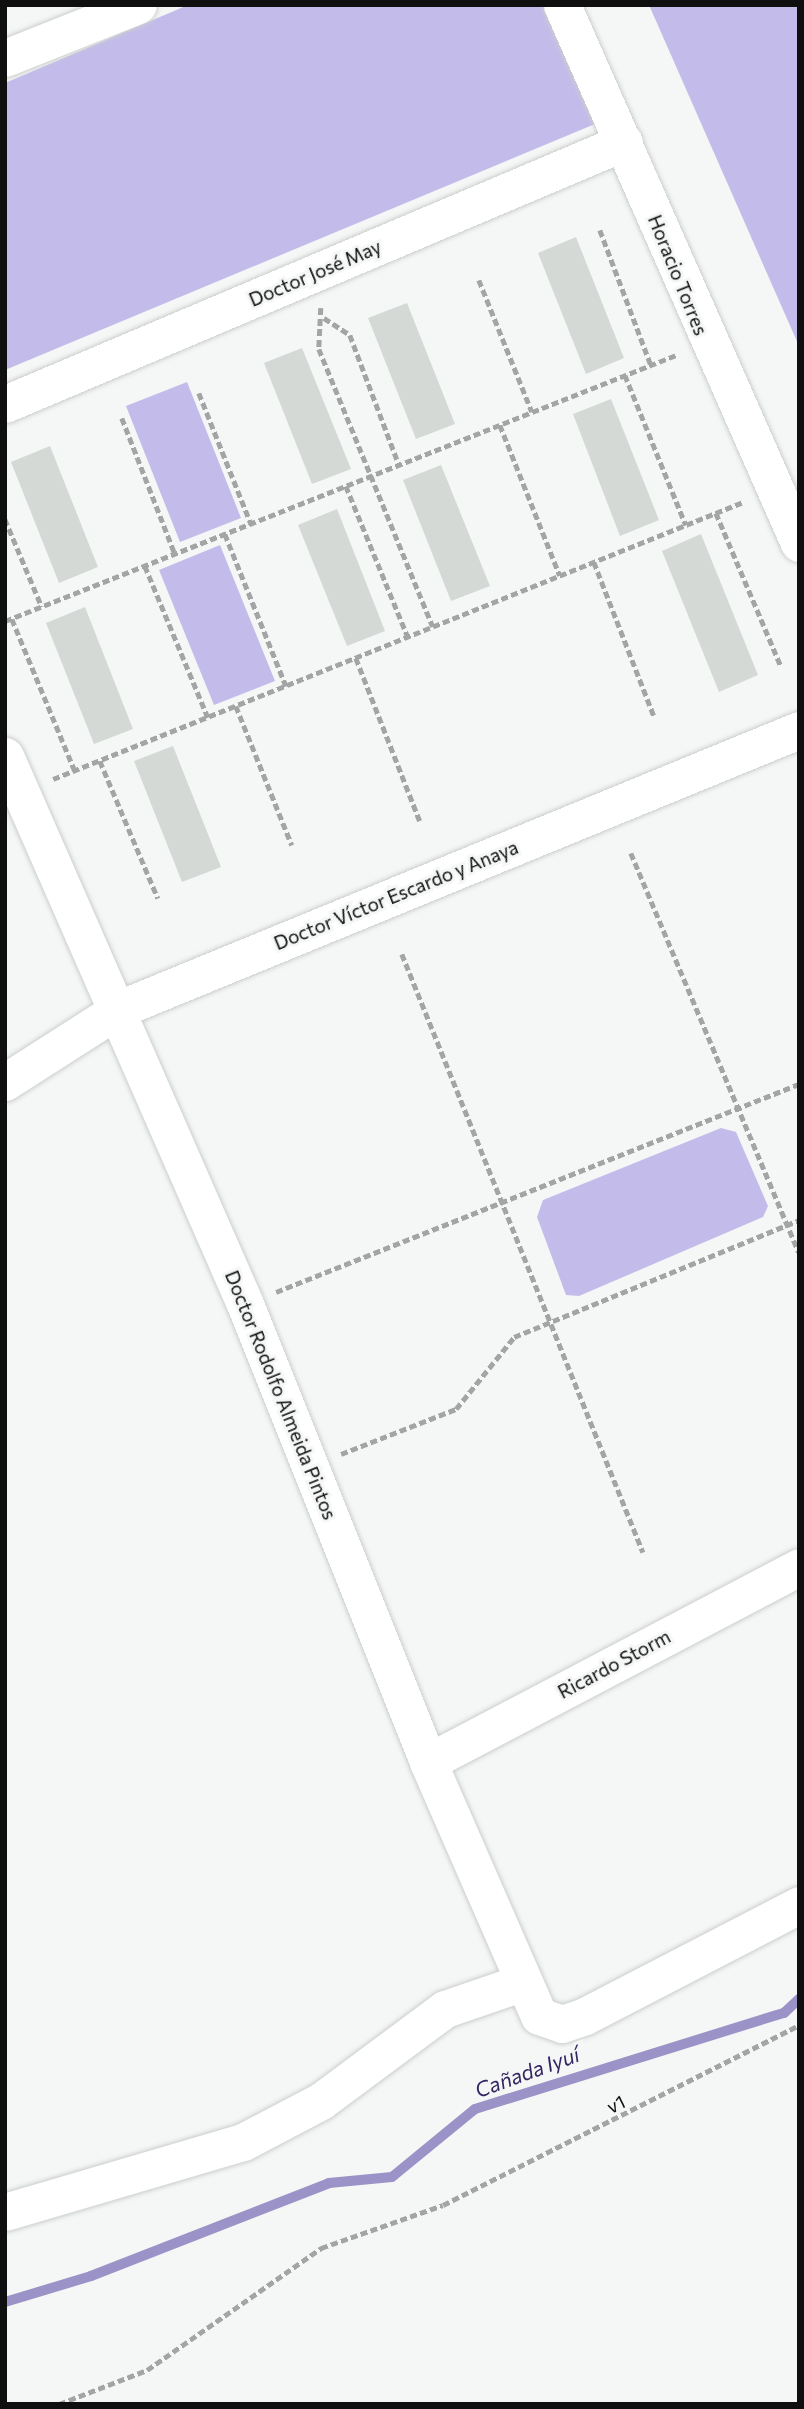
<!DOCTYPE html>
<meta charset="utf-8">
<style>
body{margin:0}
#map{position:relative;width:804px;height:2409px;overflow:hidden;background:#f4f7f5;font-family:Commissioner,sans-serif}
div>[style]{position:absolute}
.green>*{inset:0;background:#c3bceb}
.stream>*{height:10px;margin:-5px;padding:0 5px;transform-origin:5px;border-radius:5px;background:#9b93c7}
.building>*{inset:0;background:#d5d9d6}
.path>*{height:4.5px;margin-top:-2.25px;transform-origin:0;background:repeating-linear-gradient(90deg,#a2a5a3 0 7px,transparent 0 10.5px)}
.roads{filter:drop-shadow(0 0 2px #cbcecc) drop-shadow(0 0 2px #cbcecc)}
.minor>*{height:37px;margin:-18.5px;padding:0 18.5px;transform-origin:18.5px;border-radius:18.5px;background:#fff}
span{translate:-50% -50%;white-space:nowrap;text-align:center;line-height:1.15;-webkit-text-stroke:6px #f4f7f5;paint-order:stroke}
.street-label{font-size:19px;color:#0e0f0e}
.water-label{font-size:21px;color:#352463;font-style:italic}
.frame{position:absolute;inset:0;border:7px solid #0e0f0e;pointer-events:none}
</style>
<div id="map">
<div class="green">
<div style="clip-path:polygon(188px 5px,549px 5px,595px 124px,5px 370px,5px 83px)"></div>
<div style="clip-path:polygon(649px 5px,799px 5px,799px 346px)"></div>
<div style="clip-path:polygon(187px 382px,241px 518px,180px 542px,126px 406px)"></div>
<div style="clip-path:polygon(220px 545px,275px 681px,214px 705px,159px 570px)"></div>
<div style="clip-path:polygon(721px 1128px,736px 1132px,768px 1206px,763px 1217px,579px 1296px,566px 1295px,537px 1217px,543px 1200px)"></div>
</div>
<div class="stream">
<div style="left:5px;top:2302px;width:90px;rotate:-16.8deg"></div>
<div style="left:91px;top:2276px;width:256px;rotate:-21.3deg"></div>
<div style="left:329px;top:2183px;width:63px;rotate:-5.4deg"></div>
<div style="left:392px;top:2177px;width:107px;rotate:-39.3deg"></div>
<div style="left:475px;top:2109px;width:324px;rotate:-17.3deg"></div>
<div style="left:784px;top:2013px;width:21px;rotate:-43deg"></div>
</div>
<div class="building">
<div style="clip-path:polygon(576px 237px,624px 358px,586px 374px,538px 253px)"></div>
<div style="clip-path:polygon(407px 303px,455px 424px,416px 439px,368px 318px)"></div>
<div style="clip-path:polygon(302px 348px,351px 469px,312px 484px,264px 363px)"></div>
<div style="clip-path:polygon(611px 399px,659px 520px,620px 536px,573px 414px)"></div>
<div style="clip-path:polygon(50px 446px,98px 567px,59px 583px,11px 462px)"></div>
<div style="clip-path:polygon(441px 465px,490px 586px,451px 601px,403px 480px)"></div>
<div style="clip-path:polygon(337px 509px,385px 631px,347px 646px,298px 525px)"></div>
<div style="clip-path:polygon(701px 534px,758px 675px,719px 692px,662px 551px)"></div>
<div style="clip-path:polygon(85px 607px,133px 729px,94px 744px,46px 623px)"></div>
<div style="clip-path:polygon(173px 746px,221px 867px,182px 882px,134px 761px)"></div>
</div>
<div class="path">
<div style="left:600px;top:230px;width:144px;rotate:69.3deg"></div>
<div style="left:479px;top:280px;width:142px;rotate:68.1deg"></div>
<div style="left:321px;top:308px;width:41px;rotate:92.8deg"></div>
<div style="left:319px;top:349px;width:300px;rotate:67.7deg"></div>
<div style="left:324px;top:318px;width:31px;rotate:33deg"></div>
<div style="left:350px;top:335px;width:139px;rotate:69.3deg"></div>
<div style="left:625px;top:375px;width:162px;rotate:67.9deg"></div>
<div style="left:199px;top:393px;width:141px;rotate:68.3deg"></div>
<div style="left:122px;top:418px;width:146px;rotate:68.7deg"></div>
<div style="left:500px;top:425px;width:162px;rotate:68.3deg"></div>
<div style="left:346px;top:486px;width:163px;rotate:67.7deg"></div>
<div style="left:716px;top:513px;width:166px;rotate:67deg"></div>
<div style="left:5px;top:519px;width:95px;rotate:67.2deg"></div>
<div style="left:225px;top:534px;width:164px;rotate:68.1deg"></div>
<div style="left:594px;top:562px;width:165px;rotate:68.7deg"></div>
<div style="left:145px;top:566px;width:164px;rotate:67.4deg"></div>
<div style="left:12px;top:619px;width:165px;rotate:67.5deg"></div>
<div style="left:5px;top:621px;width:722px;rotate:-21.62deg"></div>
<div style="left:356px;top:658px;width:175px;rotate:68.6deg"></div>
<div style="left:236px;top:706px;width:150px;rotate:68.1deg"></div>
<div style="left:100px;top:761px;width:149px;rotate:67.1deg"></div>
<div style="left:53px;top:779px;width:744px;rotate:-21.87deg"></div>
<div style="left:631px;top:853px;width:433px;rotate:67.2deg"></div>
<div style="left:402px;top:954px;width:645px;rotate:68.05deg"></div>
<div style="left:276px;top:1292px;width:563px;rotate:-21.69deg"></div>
<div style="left:341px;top:1454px;width:123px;rotate:-21.4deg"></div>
<div style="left:456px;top:1409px;width:92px;rotate:-51.1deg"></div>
<div style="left:514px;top:1337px;width:308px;rotate:-22.3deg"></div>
<div style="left:59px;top:2404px;width:94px;rotate:-21.1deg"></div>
<div style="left:147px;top:2370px;width:213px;rotate:-35deg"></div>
<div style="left:321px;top:2248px;width:129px;rotate:-19.4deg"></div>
<div style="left:443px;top:2205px;width:399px;rotate:-26.8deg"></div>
</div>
<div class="roads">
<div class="minor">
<div style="left:562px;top:5px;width:588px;rotate:66.23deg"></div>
<div style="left:5px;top:58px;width:143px;rotate:-21.7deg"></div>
<div style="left:5px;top:404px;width:672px;rotate:-22.94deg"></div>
<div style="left:5px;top:756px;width:598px;rotate:66.35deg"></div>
<div style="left:245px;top:1304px;width:493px;rotate:68.2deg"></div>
<div style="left:428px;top:1762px;width:277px;rotate:66.4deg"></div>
<div style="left:539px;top:2016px;width:24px;rotate:19deg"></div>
<div style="left:562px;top:2024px;width:24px;rotate:-19deg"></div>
<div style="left:585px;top:2016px;width:241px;rotate:-27.4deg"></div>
<div style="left:5px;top:1082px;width:135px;rotate:-32.6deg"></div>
<div style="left:119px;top:1009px;width:735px;rotate:-22.31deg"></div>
<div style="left:428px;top:1762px;width:419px;rotate:-27.7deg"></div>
<div style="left:5px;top:2212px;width:248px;rotate:-16.4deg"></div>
<div style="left:243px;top:2142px;width:88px;rotate:-27.7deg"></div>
<div style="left:321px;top:2101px;width:154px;rotate:-36.6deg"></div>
<div style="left:445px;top:2009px;width:83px;rotate:-18.9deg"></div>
</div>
</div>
<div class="street-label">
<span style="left:315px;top:273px;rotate:-23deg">Doctor José May</span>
<span style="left:678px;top:275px;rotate:68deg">Horacio Torres</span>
<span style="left:396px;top:895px;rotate:-22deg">Doctor Víctor Escardo y Anaya</span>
<span style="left:281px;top:1395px;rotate:68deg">Doctor Rodolfo Almeida Pintos</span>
<span style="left:614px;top:1664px;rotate:-28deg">Ricardo Storm</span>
<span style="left:616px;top:2104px;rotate:-26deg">v1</span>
</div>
<div class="water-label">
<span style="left:527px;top:2072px;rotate:-20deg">Cañada Iyuí</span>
</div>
<div class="frame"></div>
</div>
